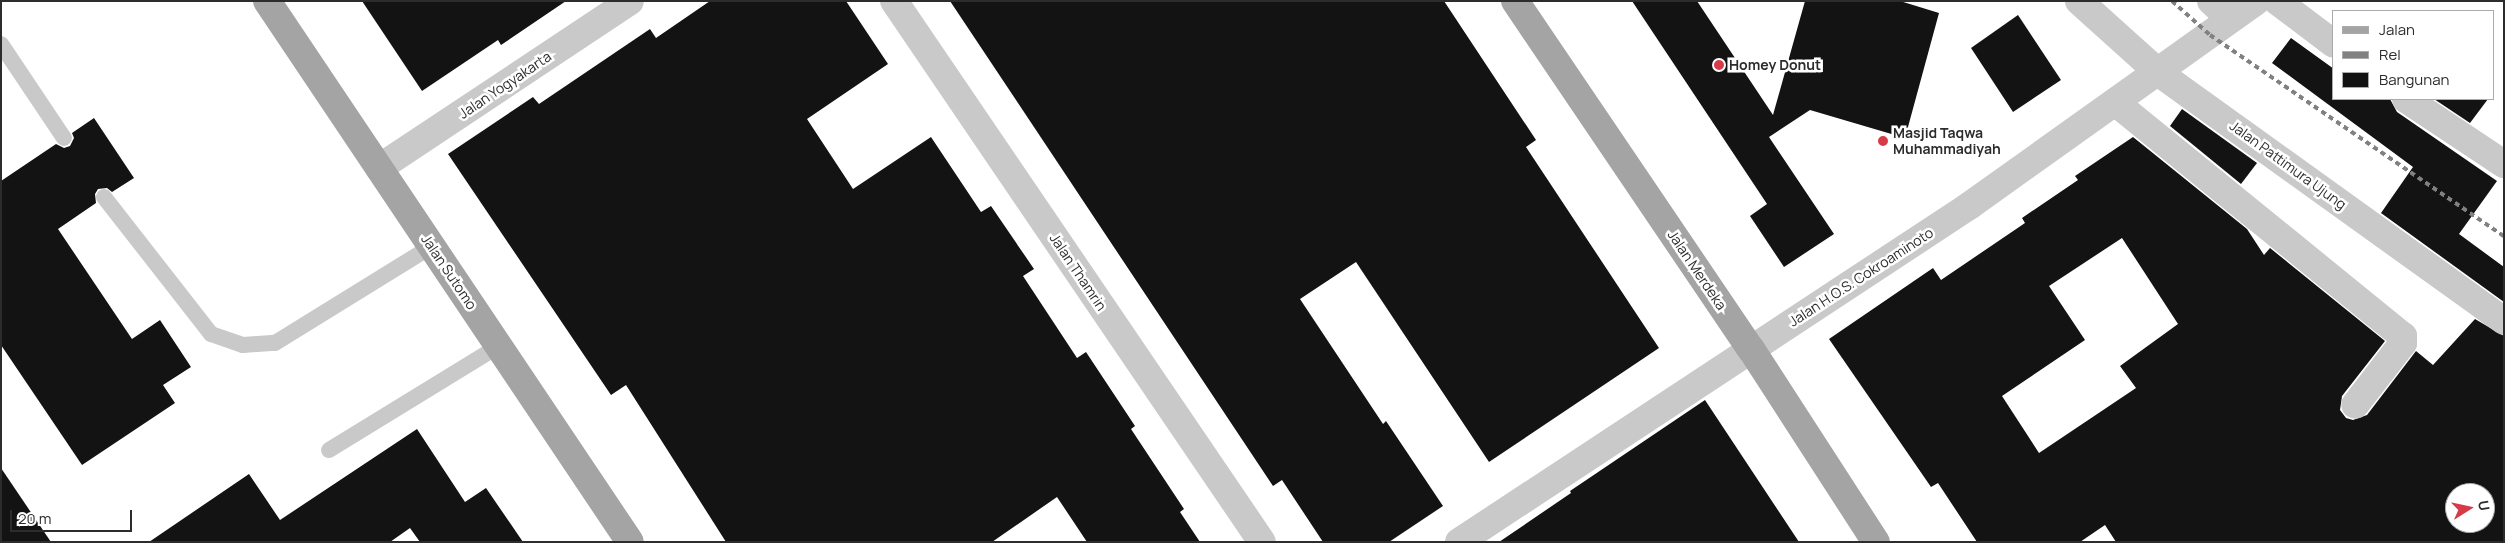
<!DOCTYPE html>
<style>
body{margin:0}
#map{position:relative;width:2505px;height:543px;overflow:hidden;background:#fff;font-family:Manrope,sans-serif}
div>[style]{position:absolute}
.building>*{inset:0;background:#131313}
.service>*{height:16px;margin:-8px;padding:0 8px;transform-origin:8px;border-radius:8px;background:#c9c9c9}
.minor>*{height:28px;margin:-14px;padding:0 14px;transform-origin:14px;border-radius:14px;background:#c9c9c9}
.tertiary>*{height:28px;margin:-14px;padding:0 14px;transform-origin:14px;border-radius:14px;background:#c9c9c9}
.primary>*{height:28px;margin:-14px;padding:0 14px;transform-origin:14px;border-radius:14px;background:#a4a4a4}
.rail>*{height:4px;margin-top:-2px;transform-origin:0;background:repeating-linear-gradient(90deg,#818181 0 5px,transparent 0 9px)}
.dots>*{width:14px;height:14px;translate:-50% -50%;box-sizing:border-box;border:2px solid #fff;border-radius:50%}
span{translate:-50% -50%;white-space:nowrap;text-align:center;line-height:1.15;-webkit-text-stroke:5px #fff;paint-order:stroke}
.poi-label{font-size:14px;color:#2c2c2c;font-weight:700}
.left{translate:0 -50%;text-align:left}
.street-label{font-size:14px;color:#2c2c2c}
.frame{position:absolute;inset:0;border:2px solid #2c2c2c;pointer-events:none}
.legend{position:absolute;left:2332px;top:10px;width:162px;height:90px;box-sizing:border-box;background:#fff;border:1px solid #ababab;margin:0;padding:6px 9px;list-style:none;font-size:15px;color:#2c2c2c}
.legend li{display:flex;align-items:center;gap:10px;height:25px}
.legend b{width:25px;border:1px solid #ababab}
.north{position:absolute;left:2445px;top:483px;width:50px;height:50px;box-sizing:border-box;background:#fff;border:1px solid #ababab;border-radius:50%;rotate:80deg;font-size:14px;font-weight:700;line-height:20px;text-align:center;color:#2c2c2c}
.north::after{content:'';display:block;margin:auto;width:18px;height:22px;background:#d73b48;clip-path:polygon(50% 0,100% 100%,50% 72%,0 100%)}
.scale{position:absolute;left:10px;top:510px;width:122px;height:22px;box-sizing:border-box;border:2px solid #2c2c2c;border-top:0;padding-left:6px;font-size:15px;line-height:18px;white-space:nowrap;color:#2c2c2c;-webkit-text-stroke:4px #fff;paint-order:stroke}
</style>
<div id="map">
<div class="building">
<div style="clip-path:polygon(362px 1px,566px 1px,501px 45px,498px 40px,422px 91px)"></div>
<div style="clip-path:polygon(710px 1px,846px 1px,888px 64px,807px 119px,853px 189px,931px 137px,981px 212px,991px 206px,1034px 269px,1023px 276px,1077px 358px,1086px 352px,1135px 426px,1131px 429px,1184px 509px,1180px 512px,1200px 542px,1087px 542px,1057px 497px,992px 542px,726px 542px,626px 385px,611px 395px,448px 154px,533px 97px,539px 104px,650px 29px,656px 38px)"></div>
<div style="clip-path:polygon(950px 1px,1444px 1px,1536px 140px,1526px 147px,1659px 348px,1489px 462px,1356px 262px,1300px 299px,1383px 424px,1386px 421px,1443px 506px,1389px 542px,1323px 542px,1282px 480px,1273px 486px)"></div>
<div style="clip-path:polygon(1632px 1px,1697px 1px,1773px 115px,1805px 1px,1900px 1px,1939px 13px,1905px 138px,1810px 110px,1769px 137px,1834px 234px,1784px 267px,1750px 216px,1767px 204px)"></div>
<div style="clip-path:polygon(2018px 15px,2061px 80px,2013px 112px,1971px 48px)"></div>
<div style="clip-path:polygon(2291px 38px,2334px 69px,2334px 99px,2390px 99px,2397px 112px,2497px 181px,2459px 234px,2504px 267px,2504px 302px,2381px 213px,2413px 167px,2272px 63px)"></div>
<div style="clip-path:polygon(2434px 99px,2488px 99px,2470px 123px)"></div>
<div style="clip-path:polygon(2182px 109px,2257px 163px,2241px 184px,2170px 126px)"></div>
<div style="clip-path:polygon(94px 118px,134px 178px,112px 192px,107px 188px,98px 189px,95px 194px,96px 203px,58px 229px,132px 339px,160px 320px,191px 367px,163px 385px,175px 403px,82px 465px,1px 345px,1px 181px,56px 144px,64px 148px,70px 146px,74px 138px,72px 133px)"></div>
<div style="clip-path:polygon(evenodd,2133px 137px,2247px 229px,2264px 255px,2270px 248px,2385px 341px,2342px 396px,2340px 410px,2346px 418px,2353px 420px,2367px 415px,2416px 351px,2433px 365px,2475px 319px,2504px 336px,2504px 542px,2116px 542px,2105px 525px,2080px 542px,1977px 542px,1938px 483px,1931px 487px,1829px 339px,1933px 268px,1941px 280px,2025px 223px,2022px 218px,2078px 180px,2075px 176px,2133px 137px,2122px 238px,2178px 324px,2120px 366px,2136px 388px,2039px 453px,2002px 396px,2085px 340px,2049px 286px,2122px 238px,2133px 137px,2455px 493px,2485px 493px,2485px 523px,2455px 523px,2455px 493px)"></div>
<div style="clip-path:polygon(1705px 400px,1799px 542px,1499px 542px,1571px 493px,1570px 491px)"></div>
<div style="clip-path:polygon(417px 429px,465px 502px,486px 488px,523px 542px,420px 542px,410px 528px,390px 542px,149px 542px,249px 474px,280px 520px)"></div>
<div style="clip-path:polygon(1px 468px,51px 542px,1px 542px)"></div>
</div>
<div class="service">
<div style="left:1px;top:44px;width:113px;rotate:56.2deg"></div>
<div style="left:104px;top:197px;width:174px;rotate:52deg"></div>
<div style="left:211px;top:334px;width:34px;rotate:19deg"></div>
<div style="left:243px;top:345px;width:32px;rotate:-4deg"></div>
<div style="left:275px;top:343px;width:185px;rotate:-31.7deg"></div>
<div style="left:329px;top:450px;width:199px;rotate:-31.5deg"></div>
</div>
<div class="minor">
<div style="left:894px;top:1px;width:654px;rotate:55.78deg"></div>
<div style="left:2079px;top:1px;width:108px;rotate:42deg"></div>
<div style="left:2159px;top:73px;width:425px;rotate:35.7deg"></div>
<div style="left:2211px;top:1px;width:26px;rotate:43deg"></div>
<div style="left:2277px;top:1px;width:71px;rotate:37deg"></div>
<div style="left:2406px;top:99px;width:118px;rotate:33.6deg"></div>
<div style="left:2116px;top:103px;width:370px;rotate:39.1deg"></div>
<div style="left:2403px;top:336px;width:7px;rotate:90deg"></div>
<div style="left:2403px;top:343px;width:78px;rotate:127.7deg"></div>
<div style="left:379px;top:168px;width:301px;rotate:-33.6deg"></div>
</div>
<div class="tertiary">
<div style="left:1459px;top:542px;width:611px;rotate:-33.38deg"></div>
<div style="left:1969px;top:206px;width:353px;rotate:-35.5deg"></div>
</div>
<div class="primary">
<div style="left:267px;top:1px;width:651px;rotate:56.14deg"></div>
<div style="left:1515px;top:1px;width:420px;rotate:55.9deg"></div>
<div style="left:1751px;top:349px;width:230px;rotate:57.1deg"></div>
</div>
<div class="rail">
<div style="left:2172px;top:1px;width:51px;rotate:41.8deg"></div>
<div style="left:2210px;top:35px;width:356px;rotate:34.4deg"></div>
</div>
<div class="dots">
<div style="left:1719px;top:65px;background:#d73b48"></div>
<div style="left:1883px;top:141px;background:#d73b48"></div>
</div>
<div class="poi-label">
<span class="left" style="left:1729px;top:65px">Homey Donut</span>
<span class="left" style="left:1893px;top:141px">Masjid Taqwa<br>Muhammadiyah</span>
</div>
<div class="street-label">
<span style="left:505px;top:85px;rotate:-34deg">Jalan Yogyakarta</span>
<span style="left:2288px;top:165px;rotate:36deg">Jalan Pattimura Ujung</span>
<span style="left:1697px;top:270px;rotate:56deg">Jalan Merdeka</span>
<span style="left:449px;top:272px;rotate:56deg">Jalan Sutomo</span>
<span style="left:1078px;top:272px;rotate:56deg">Jalan Thamrin</span>
<span style="left:1861px;top:277px;rotate:-33deg">Jalan H.O.S. Cokroaminoto</span>
</div>
<div class="frame"></div>
<ul class="legend">
<li><b style="height:6px;background:#a4a4a4"></b>Jalan</li>
<li><b style="height:6px;background:#818181"></b>Rel</li>
<li><b style="height:14px;background:#131313"></b>Bangunan</li>
</ul>
<div class="north">U</div>
<div class="scale">20 m</div>
</div>
